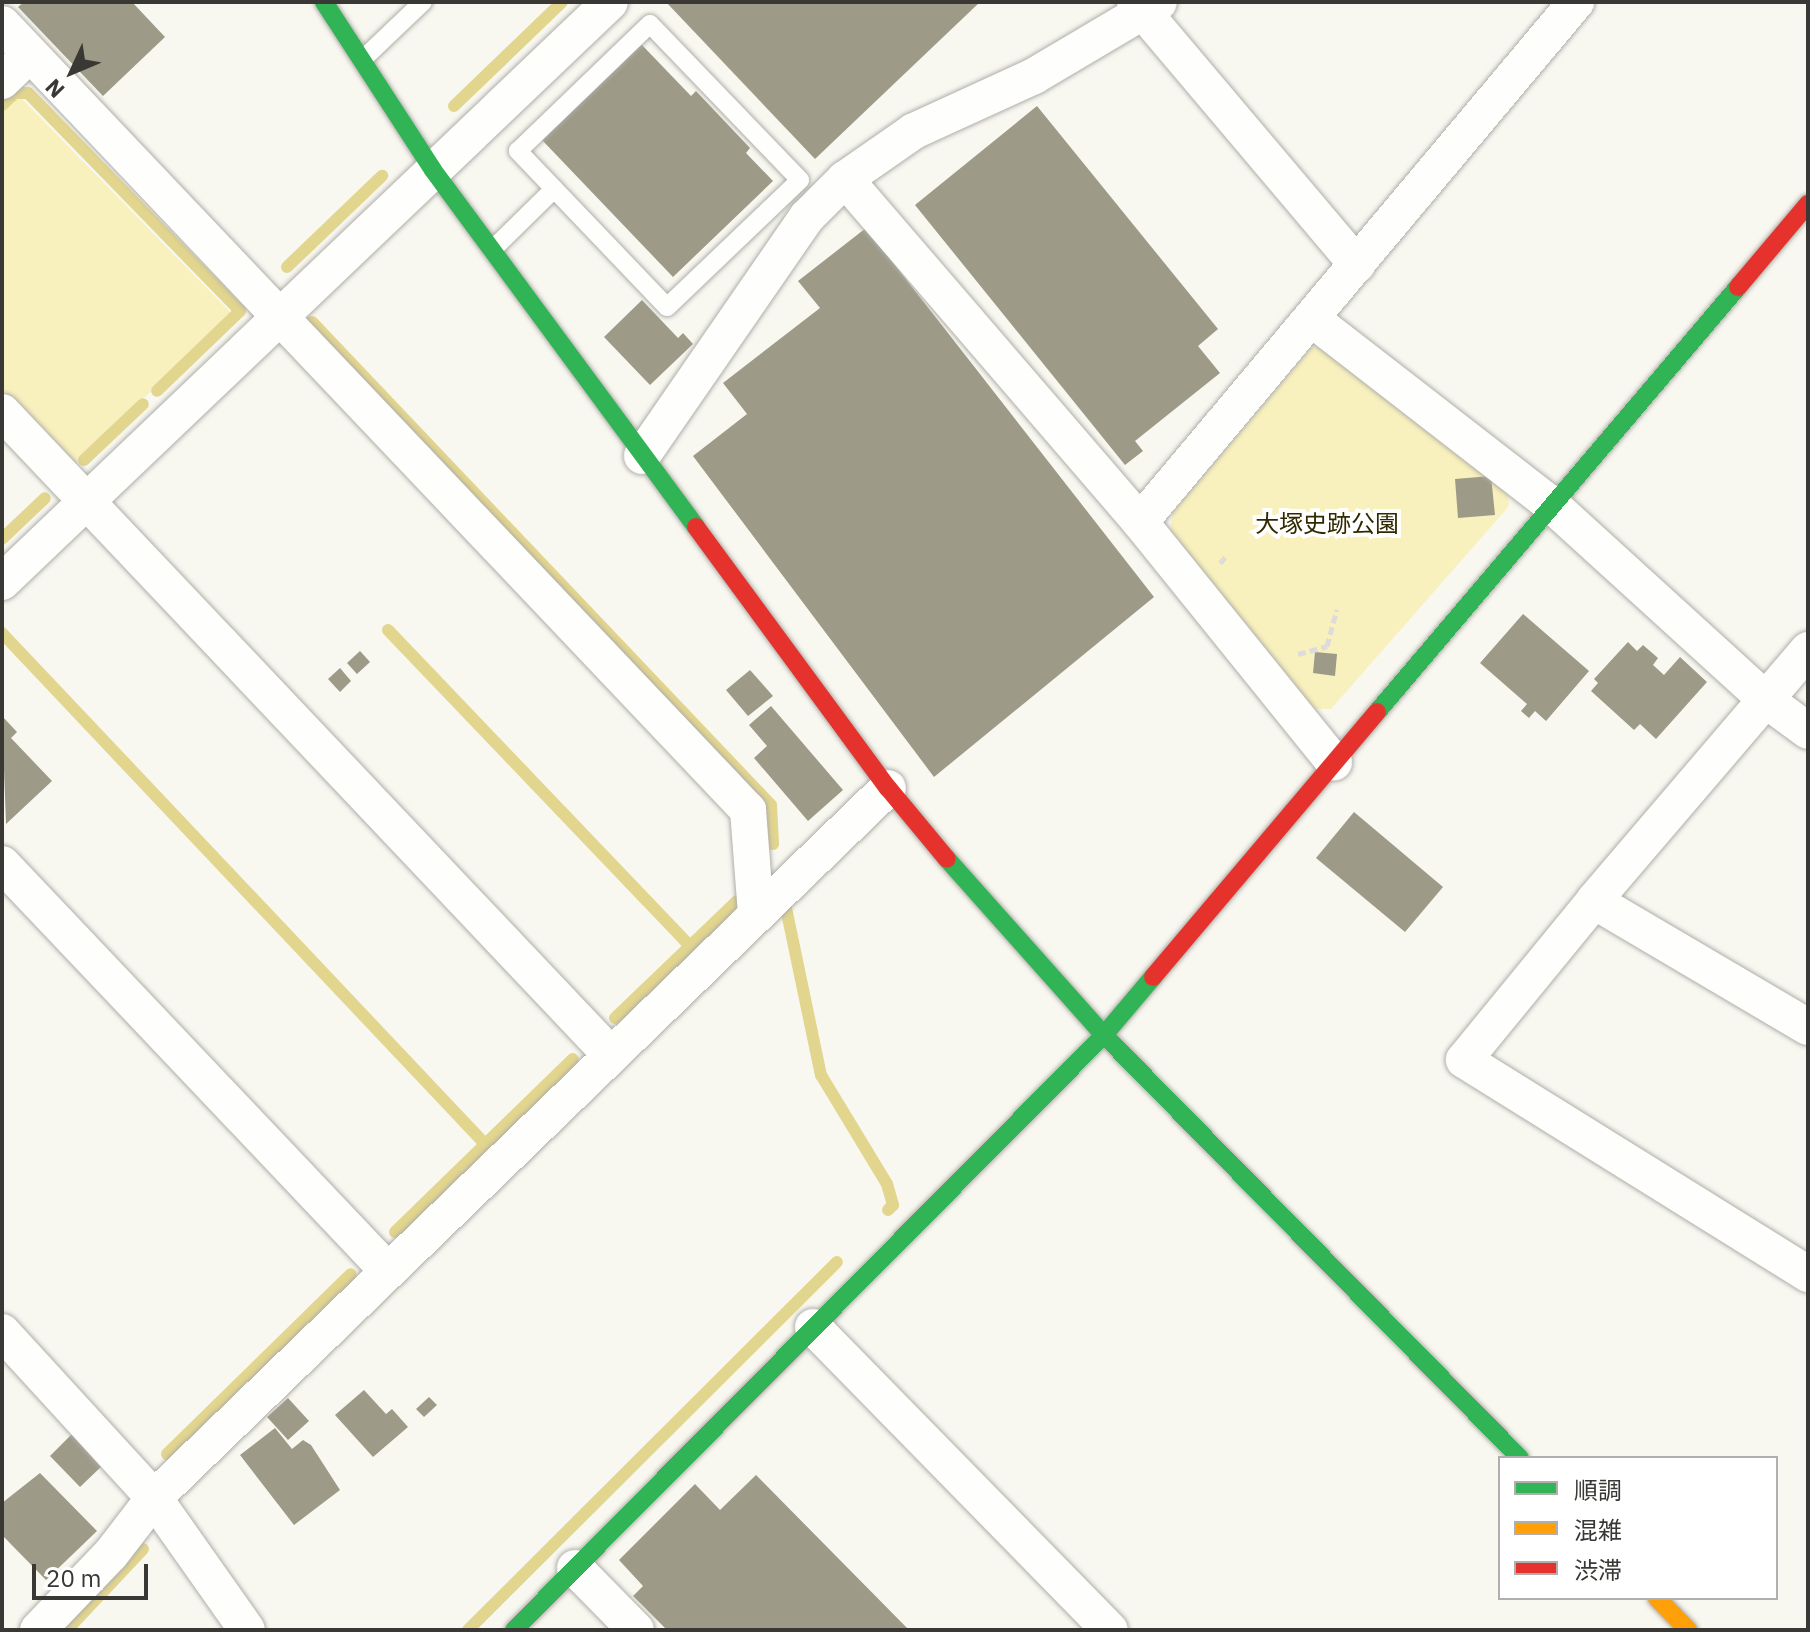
<!DOCTYPE html>
<meta charset="utf-8">
<style>
body{margin:0}
#map{position:relative;width:1810px;height:1632px;overflow:hidden;background:#f8f7f0;font-family:"IBM Plex Sans","Noto Sans JP",sans-serif}
div>[style]{position:absolute}
.green>*{inset:0;background:#f8f0bd}
.stream>*{height:12px;margin:-6px;padding:0 6px;transform-origin:6px;border-radius:6px;background:#e2d58e}
.building>*{inset:0;background:#9d9a87}
.path>*{height:5px;margin-top:-2.5px;transform-origin:0;background:repeating-linear-gradient(90deg,#dddcda 0 8px,transparent 0 12px)}
.roads{filter:drop-shadow(0 0 2px #afaea9) drop-shadow(0 0 2px #afaea9)}
.lane>*{height:18px;margin:-9px;padding:0 9px;transform-origin:9px;border-radius:9px;background:#fefefd}
.street>*{height:36px;margin:-18px;padding:0 18px;transform-origin:18px;border-radius:18px;background:#fefefd}
.fast>*{height:18px;margin:-9px;padding:0 9px;transform-origin:9px;border-radius:9px;background:#30b455}
.slow>*{height:18px;margin:-9px;padding:0 9px;transform-origin:9px;border-radius:9px;background:#ff9f0a}
.jam>*{height:18px;margin:-9px;padding:0 9px;transform-origin:9px;border-radius:9px;background:#e5322d}
span{translate:-50% -50%;white-space:nowrap;text-align:center;line-height:1.15;-webkit-text-stroke:8px #fff;paint-order:stroke}
.park-label{font-size:24px;color:#312a00}
.frame{position:absolute;inset:0;border:4px solid #393834;pointer-events:none}
.legend{position:absolute;left:1498px;top:1456px;width:280px;height:144px;box-sizing:border-box;background:#fff;border:2px solid #b0afae;margin:0;padding:10px 14px;list-style:none;font-size:24px;color:#393834}
.legend li{display:flex;align-items:center;gap:16px;height:40px}
.legend b{width:40px;border:2px solid #b0afae}
.north{position:absolute;left:32px;top:32px;width:80px;height:80px;-webkit-text-stroke:6px #fff;paint-order:stroke;rotate:226deg;font-size:22px;font-weight:700;line-height:32px;text-align:center;color:#393834}
.north::after{content:'';display:block;margin:auto;width:28px;height:36px;background:#393834;clip-path:polygon(50% 0,100% 100%,50% 72%,0 100%)}
.scale{position:absolute;left:32px;top:1564px;width:116px;height:36px;box-sizing:border-box;border:4px solid #393834;border-top:0;padding-left:10px;font-size:24px;line-height:28px;white-space:nowrap;color:#393834;-webkit-text-stroke:6px #fff;paint-order:stroke}
</style>
<div id="map">
<div class="green">
<div style="clip-path:polygon(18px 95px,232px 314px,74px 465px,2px 389px,2px 110px)"></div>
<div style="clip-path:polygon(1311px 348px,1326px 348px,1506px 484px,1509px 506px,1331px 709px,1314px 709px,1170px 531px,1173px 512px)"></div>
</div>
<div class="stream">
<div style="left:2px;top:105px;width:18px;rotate:-43deg"></div>
<div style="left:15px;top:93px;width:13px"></div>
<div style="left:28px;top:93px;width:304px;rotate:45.8deg"></div>
<div style="left:240px;top:311px;width:115px;rotate:136.1deg"></div>
<div style="left:454px;top:106px;width:150px;rotate:-43.9deg"></div>
<div style="left:287px;top:267px;width:132px;rotate:-43.8deg"></div>
<div style="left:312px;top:322px;width:666px;rotate:46.46deg"></div>
<div style="left:771px;top:805px;width:39px;rotate:87deg"></div>
<div style="left:84px;top:460px;width:81px;rotate:-43.5deg"></div>
<div style="left:2px;top:539px;width:59px;rotate:-43.6deg"></div>
<div style="left:388px;top:630px;width:437px;rotate:46.3deg"></div>
<div style="left:2px;top:633px;width:703px;rotate:46.61deg"></div>
<div style="left:786px;top:908px;width:171px;rotate:78.2deg"></div>
<div style="left:821px;top:1075px;width:127px;rotate:58.8deg"></div>
<div style="left:887px;top:1184px;width:22px;rotate:74deg"></div>
<div style="left:893px;top:1205px;width:7px;rotate:135deg"></div>
<div style="left:615px;top:1018px;width:169px;rotate:-43.8deg"></div>
<div style="left:395px;top:1232px;width:248px;rotate:-44.2deg"></div>
<div style="left:167px;top:1454px;width:257px;rotate:-44.4deg"></div>
<div style="left:67px;top:1630px;width:111px;rotate:-46.8deg"></div>
<div style="left:468px;top:1630px;width:521px;rotate:-44.92deg"></div>
</div>
<div class="building">
<div style="clip-path:polygon(24px 2px,132px 2px,165px 37px,103px 96px,18px 7px)"></div>
<div style="clip-path:polygon(666px 2px,980px 2px,815px 159px)"></div>
<div style="clip-path:polygon(641px 44px,691px 96px,696px 91px,750px 148px,746px 153px,773px 181px,673px 277px,542px 140px)"></div>
<div style="clip-path:polygon(1037px 106px,1218px 329px,1198px 346px,1220px 373px,1135px 441px,1143px 451px,1125px 465px,915px 205px)"></div>
<div style="clip-path:polygon(866px 228px,1154px 597px,934px 777px,693px 456px,747px 414px,723px 383px,820px 308px,798px 281px)"></div>
<div style="clip-path:polygon(642px 300px,678px 338px,683px 333px,693px 344px,650px 385px,604px 337px)"></div>
<div style="clip-path:polygon(1491px 476px,1495px 515px,1458px 518px,1455px 479px)"></div>
<div style="clip-path:polygon(1523px 614px,1589px 671px,1546px 721px,1535px 711px,1529px 718px,1521px 711px,1527px 704px,1480px 663px)"></div>
<div style="clip-path:polygon(1628px 642px,1637px 651px,1643px 645px,1658px 658px,1653px 665px,1664px 675px,1680px 657px,1707px 682px,1656px 739px,1640px 724px,1634px 730px,1591px 691px,1598px 683px,1594px 679px)"></div>
<div style="clip-path:polygon(360px 651px,370px 662px,357px 674px,347px 663px)"></div>
<div style="clip-path:polygon(1315px 652px,1337px 654px,1335px 676px,1313px 673px)"></div>
<div style="clip-path:polygon(340px 668px,351px 681px,340px 692px,328px 679px)"></div>
<div style="clip-path:polygon(750px 670px,773px 696px,748px 716px,726px 690px)"></div>
<div style="clip-path:polygon(771px 706px,843px 790px,808px 821px,754px 758px,767px 746px,749px 725px)"></div>
<div style="clip-path:polygon(2px 716px,17px 732px,11px 738px,52px 781px,6px 824px)"></div>
<div style="clip-path:polygon(1354px 812px,1443px 887px,1405px 932px,1316px 858px)"></div>
<div style="clip-path:polygon(364px 1390px,386px 1414px,392px 1409px,408px 1427px,373px 1457px,335px 1415px)"></div>
<div style="clip-path:polygon(429px 1397px,437px 1405px,424px 1417px,416px 1409px)"></div>
<div style="clip-path:polygon(288px 1398px,309px 1421px,288px 1440px,267px 1417px)"></div>
<div style="clip-path:polygon(275px 1428px,292px 1449px,303px 1440px,311px 1445px,340px 1490px,294px 1525px,240px 1455px)"></div>
<div style="clip-path:polygon(73px 1433px,104px 1464px,80px 1487px,50px 1456px)"></div>
<div style="clip-path:polygon(40px 1473px,97px 1531px,46px 1580px,2px 1535px,2px 1503px)"></div>
<div style="clip-path:polygon(756px 1475px,909px 1630px,667px 1630px,633px 1596px,643px 1586px,619px 1560px,695px 1484px,720px 1510px)"></div>
</div>
<div class="path">
<div style="left:1220px;top:563px;width:12px;rotate:-48deg"></div>
<div style="left:1298px;top:654px;width:30px;rotate:-15deg"></div>
<div style="left:1327px;top:646px;width:38px;rotate:-75deg"></div>
</div>
<div class="roads">
<div class="lane">
<div style="left:650px;top:24px;width:216px;rotate:46.1deg"></div>
<div style="left:800px;top:180px;width:184px;rotate:136.3deg"></div>
<div style="left:667px;top:307px;width:216px;rotate:-133.7deg"></div>
<div style="left:518px;top:151px;width:183px;rotate:-43.9deg"></div>
<div style="left:362px;top:60px;width:84px;rotate:-43.6deg"></div>
<div style="left:492px;top:250px;width:87px;rotate:-44.5deg"></div>
</div>
<div class="street">
<div style="left:1135px;top:2px;width:344px;rotate:49.8deg"></div>
<div style="left:2px;top:24px;width:1084px;rotate:46.5deg"></div>
<div style="left:748px;top:810px;width:104px;rotate:85.6deg"></div>
<div style="left:2px;top:81px;width:39px;rotate:-44deg"></div>
<div style="left:845px;top:179px;width:452px;rotate:49.3deg"></div>
<div style="left:1140px;top:522px;width:309px;rotate:51.1deg"></div>
<div style="left:1312px;top:319px;width:305px;rotate:37.8deg"></div>
<div style="left:1553px;top:506px;width:288px;rotate:42.3deg"></div>
<div style="left:1766px;top:700px;width:52px;rotate:36.4deg"></div>
<div style="left:2px;top:412px;width:886px;rotate:46.56deg"></div>
<div style="left:642px;top:456px;width:290px;rotate:-55.4deg"></div>
<div style="left:807px;top:217px;width:54px;rotate:-45deg"></div>
<div style="left:845px;top:179px;width:84px;rotate:-34.8deg"></div>
<div style="left:914px;top:131px;width:132px;rotate:-24.6deg"></div>
<div style="left:1034px;top:76px;width:145px;rotate:-30.6deg"></div>
<div style="left:1140px;top:522px;width:679px;rotate:-50.02deg"></div>
<div style="left:2px;top:582px;width:840px;rotate:-43.65deg"></div>
<div style="left:1808px;top:650px;width:330px;rotate:130.5deg"></div>
<div style="left:1594px;top:901px;width:248px;rotate:30.5deg"></div>
<div style="left:2px;top:864px;width:561px;rotate:46.52deg"></div>
<div style="left:1594px;top:901px;width:205px;rotate:129.3deg"></div>
<div style="left:1464px;top:1060px;width:405px;rotate:31.9deg"></div>
<div style="left:813px;top:1327px;width:424px;rotate:45.6deg"></div>
<div style="left:2px;top:1332px;width:225px;rotate:47.5deg"></div>
<div style="left:154px;top:1498px;width:161px;rotate:54.8deg"></div>
<div style="left:575px;top:1568px;width:87px;rotate:45.5deg"></div>
<div style="left:38px;top:1630px;width:105px;rotate:-46.2deg"></div>
<div style="left:111px;top:1554px;width:71px;rotate:-52.5deg"></div>
<div style="left:154px;top:1498px;width:1021px;rotate:-44.05deg"></div>
</div>
<div class="fast">
<div style="left:324px;top:2px;width:200px;rotate:57deg"></div>
<div style="left:433px;top:170px;width:443px;rotate:53.6deg"></div>
<div style="left:1377px;top:712px;width:558px;rotate:-49.66deg"></div>
<div style="left:947px;top:859px;width:236px;rotate:48.3deg"></div>
<div style="left:1104px;top:1035px;width:593px;rotate:45.48deg"></div>
<div style="left:514px;top:1630px;width:838px;rotate:-45.24deg"></div>
<div style="left:1104px;top:1035px;width:76px;rotate:-49.8deg"></div>
</div>
<div class="slow">
<div style="left:1657px;top:1598px;width:45px;rotate:45.9deg"></div>
</div>
<div class="jam">
<div style="left:1738px;top:287px;width:109px;rotate:-49.9deg"></div>
<div style="left:696px;top:527px;width:324px;rotate:53.7deg"></div>
<div style="left:888px;top:788px;width:92px;rotate:50.3deg"></div>
<div style="left:1153px;top:977px;width:347px;rotate:-49.8deg"></div>
</div>
</div>
<div class="park-label">
<span style="left:1327px;top:524px">大塚史跡公園</span>
</div>
<div class="frame"></div>
<ul class="legend">
<li><b style="height:10px;background:#30b455"></b>順調</li>
<li><b style="height:10px;background:#ff9f0a"></b>混雑</li>
<li><b style="height:10px;background:#e5322d"></b>渋滞</li>
</ul>
<div class="north">N</div>
<div class="scale">20 m</div>
</div>
